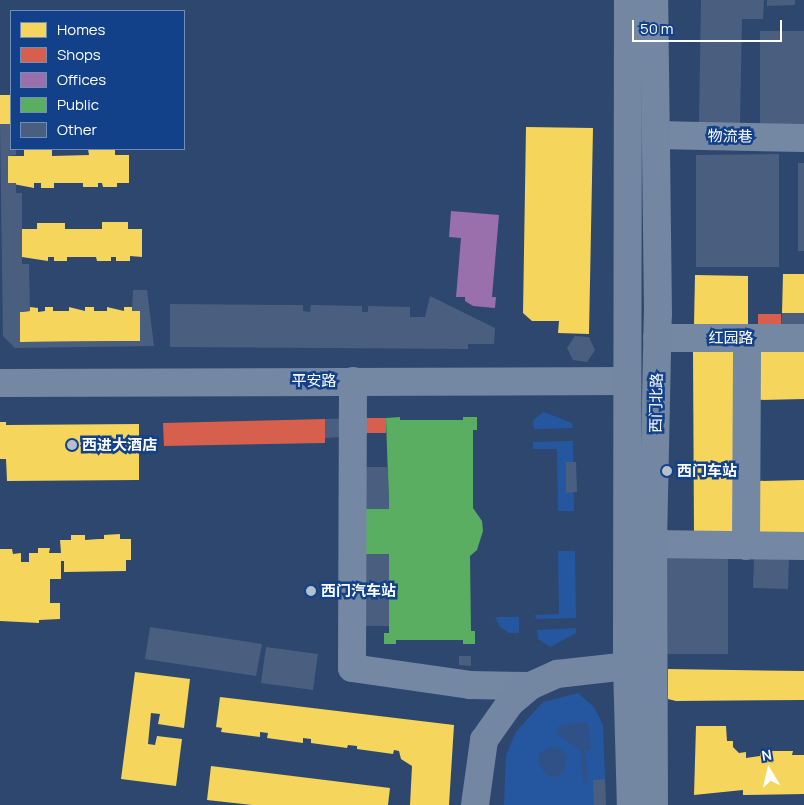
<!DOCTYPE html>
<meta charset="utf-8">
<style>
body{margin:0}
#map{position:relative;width:804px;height:805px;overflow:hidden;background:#2d476f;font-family:Manrope,"Noto Sans SC",sans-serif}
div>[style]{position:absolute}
.green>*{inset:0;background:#2557a1}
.water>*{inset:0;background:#305187}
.homes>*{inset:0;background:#f6d55c}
.shops>*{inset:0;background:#d6604d}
.offices>*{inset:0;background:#9970ab}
.public>*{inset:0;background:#5aae61}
.building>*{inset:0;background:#4a5f7f}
.minor>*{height:28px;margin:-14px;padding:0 14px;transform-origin:14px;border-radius:14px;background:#7488a4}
.major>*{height:28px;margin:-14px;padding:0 14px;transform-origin:14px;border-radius:14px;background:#7386a2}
.dots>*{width:14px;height:14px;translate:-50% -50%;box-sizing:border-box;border:2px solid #12418a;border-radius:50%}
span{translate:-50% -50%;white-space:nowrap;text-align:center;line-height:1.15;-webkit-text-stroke:5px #12418a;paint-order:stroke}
.street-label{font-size:15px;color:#fff}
.poi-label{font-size:15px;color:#fff;font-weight:700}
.left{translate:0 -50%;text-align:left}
.legend{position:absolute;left:10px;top:10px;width:175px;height:140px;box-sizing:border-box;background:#12418a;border:1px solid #718db9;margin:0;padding:6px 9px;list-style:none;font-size:15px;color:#fff}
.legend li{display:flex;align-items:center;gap:10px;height:25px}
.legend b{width:25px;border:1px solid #718db9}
.north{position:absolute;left:744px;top:745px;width:50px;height:50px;-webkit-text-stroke:4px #12418a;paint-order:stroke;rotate:351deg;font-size:14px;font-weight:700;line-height:20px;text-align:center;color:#fff}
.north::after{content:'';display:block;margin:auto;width:18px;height:22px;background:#fff;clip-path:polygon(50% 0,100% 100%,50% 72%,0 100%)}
.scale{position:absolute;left:632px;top:20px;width:150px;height:22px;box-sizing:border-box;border:2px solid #fff;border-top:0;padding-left:6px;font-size:15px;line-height:18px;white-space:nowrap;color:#fff;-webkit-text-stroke:4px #12418a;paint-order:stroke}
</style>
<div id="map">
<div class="green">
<div style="clip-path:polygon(544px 412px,572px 423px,573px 428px,534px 429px,533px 420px)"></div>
<div style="clip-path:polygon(573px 441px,574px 511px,558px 511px,557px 449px,533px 449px,533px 442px)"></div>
<div style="clip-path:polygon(558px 551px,575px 551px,576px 618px,536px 619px,535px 615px,559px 614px)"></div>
<div style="clip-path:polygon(495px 617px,519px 617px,519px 633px,509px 633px,500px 627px)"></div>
<div style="clip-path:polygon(576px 628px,576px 633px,550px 647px,538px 639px,537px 630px)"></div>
<div style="clip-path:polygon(578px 693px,594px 707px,603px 725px,606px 805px,504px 805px,506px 755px,516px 732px,543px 702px)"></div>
</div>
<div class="water">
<div style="clip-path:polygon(588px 722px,591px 750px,585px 750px,588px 783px,586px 783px,583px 781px,581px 751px,556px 734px,559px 725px)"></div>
<div style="clip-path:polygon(552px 746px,562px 749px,567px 757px,564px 772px,555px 777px,546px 775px,538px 763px,539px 754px)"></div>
</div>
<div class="homes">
<div style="clip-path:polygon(0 95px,11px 95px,11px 124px,0 124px)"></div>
<div style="clip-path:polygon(526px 127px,593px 128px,589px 334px,558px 333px,559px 321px,532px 321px,523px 313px)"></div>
<div style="clip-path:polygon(24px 149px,52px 149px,52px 156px,89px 155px,88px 149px,115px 149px,115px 155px,129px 155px,129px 183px,117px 183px,117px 187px,103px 187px,102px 183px,98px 183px,98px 187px,83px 187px,83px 183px,54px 183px,54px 188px,41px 188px,41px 183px,34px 183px,34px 188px,8px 183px,8px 156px,24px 156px)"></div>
<div style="clip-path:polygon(102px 222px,128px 222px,128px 229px,142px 229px,142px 257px,130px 256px,130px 261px,116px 261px,116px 257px,111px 257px,111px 261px,97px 261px,96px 257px,67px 257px,67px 261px,54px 261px,54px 257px,48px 257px,48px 261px,22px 257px,22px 229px,37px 229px,37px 223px,65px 223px,65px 229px,102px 229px)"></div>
<div style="clip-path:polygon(783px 274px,804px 274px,804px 313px,782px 313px)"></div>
<div style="clip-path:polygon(695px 275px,748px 276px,748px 326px,694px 325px)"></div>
<div style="clip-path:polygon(30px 307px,38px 308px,38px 312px,45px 311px,45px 307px,53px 307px,53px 311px,69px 311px,69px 307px,85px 311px,85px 307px,94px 307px,94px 311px,107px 311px,107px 307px,124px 311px,124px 307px,132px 307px,132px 311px,140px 311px,140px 341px,20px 342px,20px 312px,30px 311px)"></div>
<div style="clip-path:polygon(804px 349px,804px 399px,757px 400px,757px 350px)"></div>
<div style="clip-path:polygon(693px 350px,734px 350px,735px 533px,694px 533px)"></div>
<div style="clip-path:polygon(0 422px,6px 422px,6px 425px,139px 424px,139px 480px,7px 481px,6px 459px,0 459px)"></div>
<div style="clip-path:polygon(804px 480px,804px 532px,758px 533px,757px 481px)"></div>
<div style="clip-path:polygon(120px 534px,120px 539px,131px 539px,131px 560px,126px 560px,126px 571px,64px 572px,64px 561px,61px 561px,61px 579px,50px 579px,50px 603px,60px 603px,60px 619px,39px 620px,39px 623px,0 621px,0 549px,12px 549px,13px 554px,21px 553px,21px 562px,29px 562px,29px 553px,38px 553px,38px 548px,50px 548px,49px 553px,61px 553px,60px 540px,71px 540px,71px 535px,85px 535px,85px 540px,99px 539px,104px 539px,104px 535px)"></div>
<div style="clip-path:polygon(668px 669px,804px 671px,804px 700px,676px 701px,668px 699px)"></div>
<div style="clip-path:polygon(135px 672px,190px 679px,184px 728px,158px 724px,160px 714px,151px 713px,148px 744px,155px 745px,157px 736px,182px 739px,176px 786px,121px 779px)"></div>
<div style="clip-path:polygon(220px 697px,454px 725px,449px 805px,410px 805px,412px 766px,401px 759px,399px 751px,394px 750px,393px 754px,357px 749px,357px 746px,348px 745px,347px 748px,311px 743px,311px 739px,303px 738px,303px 743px,267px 738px,268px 733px,260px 732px,260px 737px,221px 732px,222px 728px,216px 727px)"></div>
<div style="clip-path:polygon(696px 726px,726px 726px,727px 741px,733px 741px,733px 747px,739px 753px,746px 752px,746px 758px,760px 756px,760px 751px,793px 751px,792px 755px,804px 755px,804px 794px,743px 795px,743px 790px,694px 795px)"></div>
<div style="clip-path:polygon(211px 766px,390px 788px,388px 805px,252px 805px,207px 800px)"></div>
</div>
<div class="shops">
<div style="clip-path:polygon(758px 314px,781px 314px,781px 325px,758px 324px)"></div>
<div style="clip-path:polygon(360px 418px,386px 418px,386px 433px,361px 433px)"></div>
<div style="clip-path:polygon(325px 419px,325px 443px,164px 446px,163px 423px)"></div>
</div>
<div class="offices">
<div style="clip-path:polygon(451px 211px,499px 215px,492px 297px,496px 297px,495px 308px,473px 306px,465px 301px,465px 297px,456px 297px,461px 238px,449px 237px)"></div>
</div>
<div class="public">
<div style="clip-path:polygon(400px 417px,400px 420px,463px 420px,463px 417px,477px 417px,477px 430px,473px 430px,473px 508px,482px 521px,483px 531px,477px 550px,470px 556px,471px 631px,475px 631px,475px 644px,463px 644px,463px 640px,396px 640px,396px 644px,384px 644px,384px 633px,389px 633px,389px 554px,363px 554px,363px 509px,389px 509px,386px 418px)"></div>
</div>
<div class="building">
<div style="clip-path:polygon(701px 0,764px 0,763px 19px,742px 19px,740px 123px,699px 123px)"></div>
<div style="clip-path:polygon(767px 0,795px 0,795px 5px,767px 6px)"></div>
<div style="clip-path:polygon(760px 31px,804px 31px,804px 124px,760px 124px)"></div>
<div style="clip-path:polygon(0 124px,11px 124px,11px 149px,16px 149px,16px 155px,8px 156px,8px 183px,16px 183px,16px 193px,22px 193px,22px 264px,29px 264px,30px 311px,20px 312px,20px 342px,140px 341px,140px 311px,132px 311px,133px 290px,147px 290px,154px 346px,15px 348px,3px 336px)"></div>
<div style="clip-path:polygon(779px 154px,779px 267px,696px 267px,696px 155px)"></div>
<div style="clip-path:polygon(798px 163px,804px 163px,804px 251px,798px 251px)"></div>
<div style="clip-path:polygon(430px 296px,495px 328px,494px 344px,468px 344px,468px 349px,170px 347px,170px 304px,303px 305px,303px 311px,310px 312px,311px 305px,362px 306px,362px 312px,368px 312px,368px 306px,410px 307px,410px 317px,425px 317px)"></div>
<div style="clip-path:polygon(782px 313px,804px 313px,804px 325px,781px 325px)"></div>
<div style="clip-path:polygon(575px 336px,589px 337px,595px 350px,587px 362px,573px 360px,567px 348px)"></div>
<div style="clip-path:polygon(360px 418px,360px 436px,325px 438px,325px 419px)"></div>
<div style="clip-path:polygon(566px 462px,576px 462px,577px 492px,566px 493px)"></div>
<div style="clip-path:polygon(363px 467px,388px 467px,389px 509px,363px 509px)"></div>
<div style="clip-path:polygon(363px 554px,389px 554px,389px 626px,364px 626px)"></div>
<div style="clip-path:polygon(665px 556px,728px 556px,728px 654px,665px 654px)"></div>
<div style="clip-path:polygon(754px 558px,789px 559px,788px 589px,753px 588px)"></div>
<div style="clip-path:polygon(150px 627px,262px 644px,256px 676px,145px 659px)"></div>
<div style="clip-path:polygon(266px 647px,318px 654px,313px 690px,261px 683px)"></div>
<div style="clip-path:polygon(459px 656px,471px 656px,471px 666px,459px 665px)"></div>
<div style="clip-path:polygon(605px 779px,606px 805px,594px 805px,593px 780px)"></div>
</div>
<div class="minor">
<div style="left:656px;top:135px;width:148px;rotate:1.2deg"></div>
<div style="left:657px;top:338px;width:147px"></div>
<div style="left:353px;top:381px;width:287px;rotate:90.2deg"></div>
<div style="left:352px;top:668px;width:119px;rotate:8.2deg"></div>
<div style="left:470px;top:685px;width:60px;rotate:1deg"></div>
<div style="left:0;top:383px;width:627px;rotate:-0.18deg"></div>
<div style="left:653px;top:544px;width:151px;rotate:0.8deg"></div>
<div style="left:746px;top:546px;width:208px;rotate:-89.7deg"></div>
</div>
<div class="major">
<div style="left:628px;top:0;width:666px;rotate:90.09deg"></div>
<div style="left:627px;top:666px;width:139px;rotate:88.4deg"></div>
<div style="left:475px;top:805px;width:66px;rotate:-82.1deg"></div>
<div style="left:484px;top:740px;width:45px;rotate:-54.9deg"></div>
<div style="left:510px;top:703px;width:26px;rotate:-40deg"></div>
<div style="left:530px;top:686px;width:30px;rotate:-24deg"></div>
<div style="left:557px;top:674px;width:70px;rotate:-6.5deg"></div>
<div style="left:654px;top:805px;width:261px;rotate:-90.2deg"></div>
<div style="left:653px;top:544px;width:230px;rotate:-88.8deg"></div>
<div style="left:658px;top:314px;width:314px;rotate:-90.7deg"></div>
</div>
<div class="dots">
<div style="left:72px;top:445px;background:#b6bfcd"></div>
<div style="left:667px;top:471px;background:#b6bfcd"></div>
<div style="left:311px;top:591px;background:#b6bfcd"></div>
</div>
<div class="street-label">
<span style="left:730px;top:136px;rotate:1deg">物流巷</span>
<span style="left:731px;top:338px">红园路</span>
<span style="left:314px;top:381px">平安路</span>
<span style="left:656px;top:403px;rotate:-89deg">西门北路</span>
</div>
<div class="poi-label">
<span class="left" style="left:82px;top:445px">西进大酒店</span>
<span class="left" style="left:677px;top:471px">西门车站</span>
<span class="left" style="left:321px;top:591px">西门汽车站</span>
</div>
<ul class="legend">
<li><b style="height:14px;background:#f6d55c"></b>Homes</li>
<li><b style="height:14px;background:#d6604d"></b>Shops</li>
<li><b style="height:14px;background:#9970ab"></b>Offices</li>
<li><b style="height:14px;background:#5aae61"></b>Public</li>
<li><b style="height:14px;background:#4a5f7f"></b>Other</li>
</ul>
<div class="north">N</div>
<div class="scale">50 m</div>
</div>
